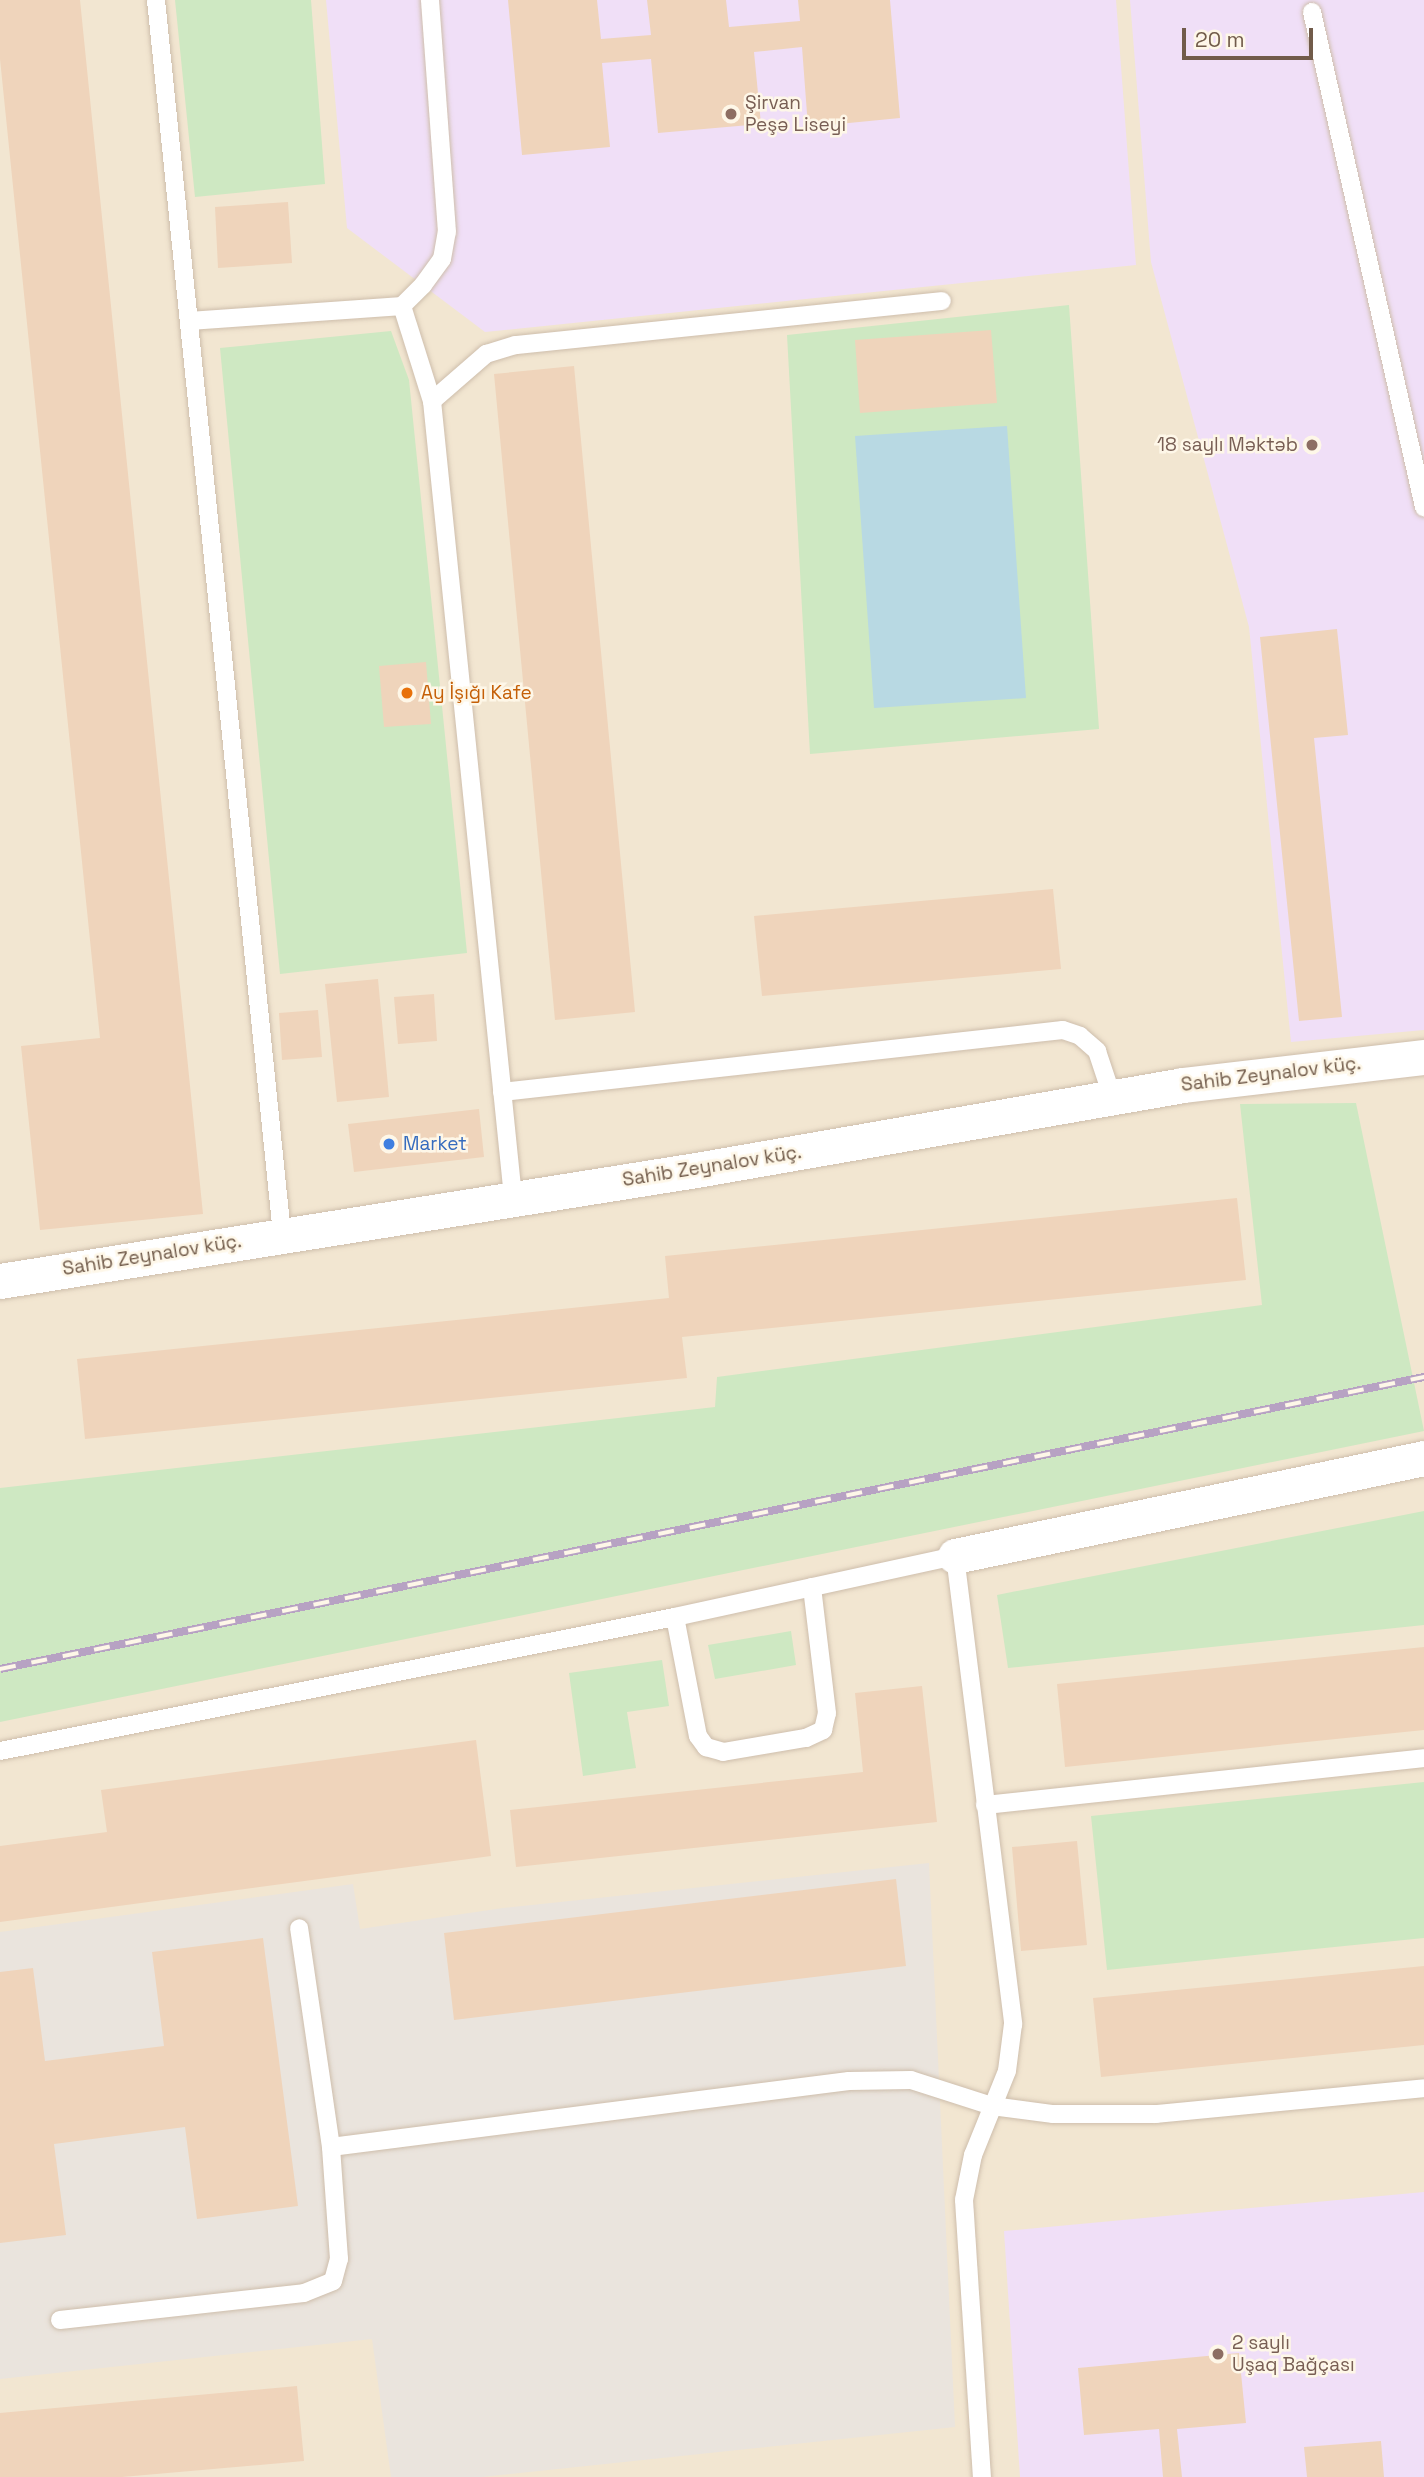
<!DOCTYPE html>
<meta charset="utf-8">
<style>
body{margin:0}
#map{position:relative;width:1424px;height:2477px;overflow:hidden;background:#fbf3e2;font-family:"Space Grotesk",sans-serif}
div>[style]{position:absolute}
.residential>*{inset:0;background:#f2e6d1}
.industrial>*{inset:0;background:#eae4dd}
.education>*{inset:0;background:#f0dff7}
.green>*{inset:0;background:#cee8c2}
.water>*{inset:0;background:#b8d9e3}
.building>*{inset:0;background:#efd4bb}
.roads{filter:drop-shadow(0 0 2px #cebeac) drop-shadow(0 0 2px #cebeac)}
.service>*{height:18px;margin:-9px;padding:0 9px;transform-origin:9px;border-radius:9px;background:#fff}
.minor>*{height:35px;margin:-17.5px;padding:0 17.5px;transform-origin:17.5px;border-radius:17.5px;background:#fff}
.rail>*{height:8px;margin-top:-4px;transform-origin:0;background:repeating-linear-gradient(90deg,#fef7e8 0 16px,#b7a2c3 0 32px);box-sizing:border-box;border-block:2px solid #b7a2c3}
.dots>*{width:19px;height:19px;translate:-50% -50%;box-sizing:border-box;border:4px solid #fef7e8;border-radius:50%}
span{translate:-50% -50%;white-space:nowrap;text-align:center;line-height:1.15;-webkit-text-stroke:5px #fef7e8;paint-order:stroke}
.education-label{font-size:19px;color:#785e54}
.left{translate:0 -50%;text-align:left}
.right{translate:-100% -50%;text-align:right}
.food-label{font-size:19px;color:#c56008}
.street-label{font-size:19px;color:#715b4a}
.shop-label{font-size:19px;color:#366cbe}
.scale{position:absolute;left:1182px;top:28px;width:131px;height:32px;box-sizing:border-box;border:4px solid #715b4a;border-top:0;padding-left:9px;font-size:21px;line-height:24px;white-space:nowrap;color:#715b4a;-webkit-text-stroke:5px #fef7e8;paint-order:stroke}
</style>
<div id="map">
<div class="residential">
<div style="clip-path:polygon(0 0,1424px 0,1424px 2477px,0 2477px)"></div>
</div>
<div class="industrial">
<div style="clip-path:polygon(929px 1863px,955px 2427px,482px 2477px,391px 2477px,372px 2339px,0 2379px,0 1932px,353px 1884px,360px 1929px,503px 1908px)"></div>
</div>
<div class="education">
<div style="clip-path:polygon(326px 0,1116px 0,1136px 265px,485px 332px,347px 228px)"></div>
<div style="clip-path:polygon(1130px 0,1424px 0,1424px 1030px,1291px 1042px,1249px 627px,1151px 262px)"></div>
<div style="clip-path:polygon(1424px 2192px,1424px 2477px,1020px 2477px,1004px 2231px)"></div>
</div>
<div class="green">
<div style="clip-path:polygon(175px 0,311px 0,325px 184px,195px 197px)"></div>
<div style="clip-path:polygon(1069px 305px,1099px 729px,810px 754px,787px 335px)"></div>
<div style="clip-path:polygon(391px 331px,409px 380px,467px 953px,280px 974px,220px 348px)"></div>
<div style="clip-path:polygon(1356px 1103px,1424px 1431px,0 1722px,0 1488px,715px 1407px,717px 1377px,1262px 1305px,1240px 1104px)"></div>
<div style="clip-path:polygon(1424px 1511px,1424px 1625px,1008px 1668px,997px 1595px)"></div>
<div style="clip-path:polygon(791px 1631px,796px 1665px,715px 1679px,708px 1645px)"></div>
<div style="clip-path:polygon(662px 1660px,669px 1706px,627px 1712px,636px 1768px,583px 1776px,569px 1673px)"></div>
<div style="clip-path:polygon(1424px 1782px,1424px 1938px,1107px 1970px,1091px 1816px)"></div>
</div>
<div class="water">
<div style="clip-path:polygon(1007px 426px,1026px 698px,874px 708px,855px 436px)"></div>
</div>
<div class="building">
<div style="clip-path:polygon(0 0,80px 0,203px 1214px,40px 1230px,21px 1046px,100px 1038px,0 59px)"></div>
<div style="clip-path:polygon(508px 0,597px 0,601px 39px,651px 35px,647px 0,726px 0,729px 27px,800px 21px,798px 0,890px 0,900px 118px,808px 127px,802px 47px,754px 52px,761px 124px,658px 133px,651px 59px,602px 63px,610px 147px,522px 155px)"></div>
<div style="clip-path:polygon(288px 202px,292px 263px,218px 268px,215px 207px)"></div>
<div style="clip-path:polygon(991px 330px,997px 403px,860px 413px,855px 340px)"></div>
<div style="clip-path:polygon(574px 366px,635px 1012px,555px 1020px,494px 374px)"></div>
<div style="clip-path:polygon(1337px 629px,1348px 735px,1314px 738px,1342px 1017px,1299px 1021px,1260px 637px)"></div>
<div style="clip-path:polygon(426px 662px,431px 724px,384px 727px,379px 666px)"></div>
<div style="clip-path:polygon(1053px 889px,1061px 969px,762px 996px,754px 916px)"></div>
<div style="clip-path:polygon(378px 979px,389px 1097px,337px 1102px,325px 984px)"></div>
<div style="clip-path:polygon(434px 994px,437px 1041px,398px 1044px,394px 997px)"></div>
<div style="clip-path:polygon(318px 1010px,322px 1057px,282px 1060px,279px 1013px)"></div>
<div style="clip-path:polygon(479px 1109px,484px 1157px,354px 1172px,348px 1124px)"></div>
<div style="clip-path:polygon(1237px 1198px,1246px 1280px,682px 1337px,687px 1378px,85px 1439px,77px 1359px,669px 1298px,665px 1256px)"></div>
<div style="clip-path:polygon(1424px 1647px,1424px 1730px,1065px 1767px,1057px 1684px)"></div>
<div style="clip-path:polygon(922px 1686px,937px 1822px,516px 1867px,510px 1810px,863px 1772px,855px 1693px)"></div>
<div style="clip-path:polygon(476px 1740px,491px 1856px,0 1922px,0 1846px,107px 1832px,101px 1790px)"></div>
<div style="clip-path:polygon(1077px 1841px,1087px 1945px,1021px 1951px,1012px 1847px)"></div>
<div style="clip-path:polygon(896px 1879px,906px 1966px,454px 2020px,444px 1933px)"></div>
<div style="clip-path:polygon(263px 1938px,298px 2206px,197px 2219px,185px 2127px,54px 2144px,66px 2235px,0 2243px,0 1972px,33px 1968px,45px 2061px,164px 2046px,152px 1952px)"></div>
<div style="clip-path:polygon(1424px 1966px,1424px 2045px,1101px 2077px,1093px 1998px)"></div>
<div style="clip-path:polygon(1239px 2353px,1246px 2423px,1177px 2429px,1182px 2477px,1163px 2477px,1159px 2429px,1084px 2435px,1078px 2368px)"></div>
<div style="clip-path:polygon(297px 2386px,304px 2461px,122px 2477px,0 2477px,0 2413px)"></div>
<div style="clip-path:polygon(1381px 2441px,1384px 2477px,1307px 2477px,1304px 2447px)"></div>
</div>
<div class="roads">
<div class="service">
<div style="left:156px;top:0;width:1240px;rotate:84.17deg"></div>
<div style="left:1312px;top:12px;width:508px;rotate:77.25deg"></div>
<div style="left:402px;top:306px;width:100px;rotate:72.5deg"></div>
<div style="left:432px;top:401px;width:800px;rotate:84.19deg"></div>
<div style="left:189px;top:321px;width:214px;rotate:-4deg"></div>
<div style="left:402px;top:306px;width:30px;rotate:-45deg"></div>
<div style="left:423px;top:285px;width:32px;rotate:-54deg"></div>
<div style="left:442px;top:259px;width:27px;rotate:-80deg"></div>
<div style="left:447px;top:232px;width:233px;rotate:-94.2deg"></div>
<div style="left:432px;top:401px;width:72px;rotate:-41deg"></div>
<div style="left:486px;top:354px;width:31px;rotate:-17deg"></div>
<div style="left:516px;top:345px;width:428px;rotate:-5.9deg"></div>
<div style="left:502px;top:1092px;width:564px;rotate:-6.31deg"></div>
<div style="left:1063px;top:1030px;width:18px;rotate:19deg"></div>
<div style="left:1080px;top:1036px;width:23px;rotate:41deg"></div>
<div style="left:1097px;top:1051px;width:47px;rotate:71.6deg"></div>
<div style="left:675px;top:1617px;width:121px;rotate:79.1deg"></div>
<div style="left:698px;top:1736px;width:14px;rotate:54deg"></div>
<div style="left:706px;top:1747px;width:18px;rotate:16deg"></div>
<div style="left:723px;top:1752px;width:84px;rotate:-9.6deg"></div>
<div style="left:806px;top:1738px;width:19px;rotate:-25deg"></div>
<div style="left:823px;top:1730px;width:17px;rotate:-77deg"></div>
<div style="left:827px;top:1713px;width:127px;rotate:-96.8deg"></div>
<div style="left:0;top:1751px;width:688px;rotate:-11.23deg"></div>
<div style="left:675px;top:1617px;width:287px;rotate:-12.3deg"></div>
<div style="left:955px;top:1556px;width:472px;rotate:82.9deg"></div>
<div style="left:1013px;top:2024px;width:47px;rotate:97.3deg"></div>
<div style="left:1007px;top:2071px;width:91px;rotate:112deg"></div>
<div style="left:973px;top:2155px;width:46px;rotate:101.3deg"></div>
<div style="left:964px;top:2200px;width:278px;rotate:86.3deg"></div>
<div style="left:985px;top:1805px;width:442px;rotate:-6.1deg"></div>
<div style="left:331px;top:2147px;width:522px;rotate:-7.26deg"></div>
<div style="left:849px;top:2081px;width:62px;rotate:-0.9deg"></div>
<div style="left:911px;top:2080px;width:85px;rotate:17.8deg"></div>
<div style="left:992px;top:2106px;width:62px;rotate:7.5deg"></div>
<div style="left:1053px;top:2114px;width:103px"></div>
<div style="left:1156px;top:2114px;width:269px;rotate:-5.5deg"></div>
<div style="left:60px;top:2320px;width:245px;rotate:-6.3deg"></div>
<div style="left:304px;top:2293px;width:31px;rotate:-22deg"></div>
<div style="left:333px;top:2281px;width:23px;rotate:-75deg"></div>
<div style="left:339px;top:2259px;width:112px;rotate:-94.1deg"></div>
<div style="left:331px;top:2147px;width:221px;rotate:-98.3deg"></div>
</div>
<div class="minor">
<div style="left:0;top:1281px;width:711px;rotate:-9.06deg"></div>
<div style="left:702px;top:1169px;width:487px;rotate:-9.9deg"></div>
<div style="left:1182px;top:1085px;width:244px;rotate:-6.6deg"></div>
<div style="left:955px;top:1556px;width:479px;rotate:-11.8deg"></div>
</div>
</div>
<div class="rail">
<div style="left:0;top:1669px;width:1454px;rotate:-11.59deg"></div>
</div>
<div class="dots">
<div style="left:731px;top:114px;background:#8d6e63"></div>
<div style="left:1312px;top:445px;background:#8d6e63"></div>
<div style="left:407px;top:693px;background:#e8710a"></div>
<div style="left:389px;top:1144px;background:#3f7fe0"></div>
<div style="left:1218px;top:2354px;background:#8d6e63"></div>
</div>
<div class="education-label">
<span class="left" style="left:745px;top:114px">Şirvan<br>Peşə Liseyi</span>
<span class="right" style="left:1298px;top:445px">18 saylı Məktəb</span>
<span class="left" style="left:1232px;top:2354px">2 saylı<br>Uşaq Bağçası</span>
</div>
<div class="food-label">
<span class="left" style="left:421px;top:693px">Ay İşığı Kafe</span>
</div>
<div class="street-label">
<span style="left:1271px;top:1074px;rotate:-7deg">Sahib Zeynalov küç.</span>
<span style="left:712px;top:1166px;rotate:-9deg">Sahib Zeynalov küç.</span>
<span style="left:152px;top:1255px;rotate:-9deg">Sahib Zeynalov küç.</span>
</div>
<div class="shop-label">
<span class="left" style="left:403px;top:1144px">Market</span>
</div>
<div class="scale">20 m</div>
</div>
